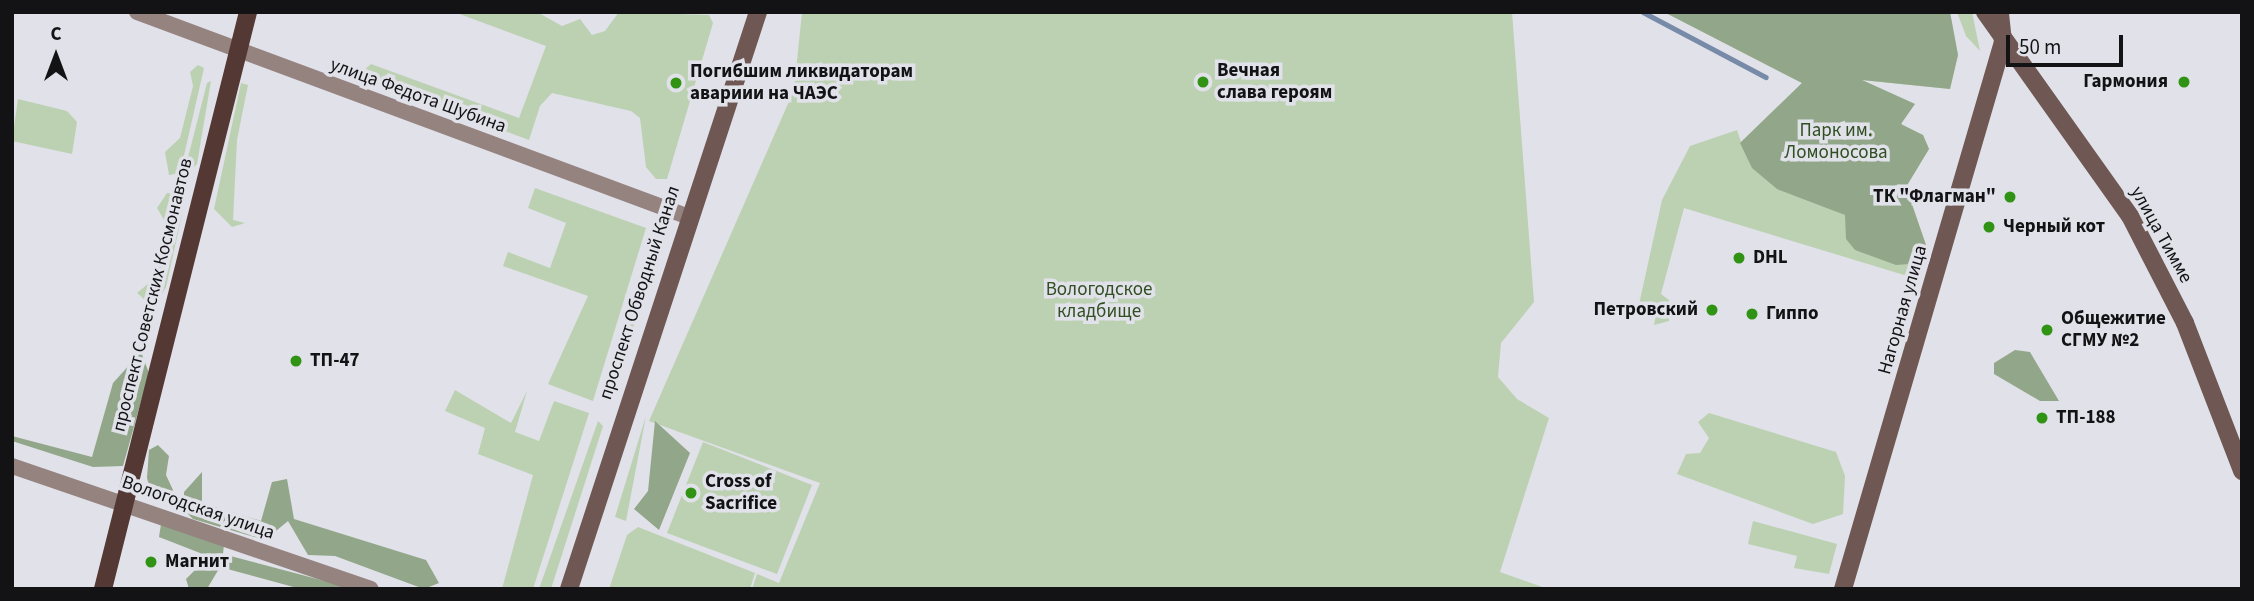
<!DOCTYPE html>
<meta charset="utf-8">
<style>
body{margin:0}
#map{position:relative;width:2254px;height:601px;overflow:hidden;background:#e1e1e9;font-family:"Source Sans 3",sans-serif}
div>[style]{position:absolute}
.green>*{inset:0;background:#bcd1b2}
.forest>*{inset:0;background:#92a789}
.stream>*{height:4.5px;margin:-2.25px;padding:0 2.25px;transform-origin:2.25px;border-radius:2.25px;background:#778aa7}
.street>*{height:16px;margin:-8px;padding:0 8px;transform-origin:8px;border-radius:8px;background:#958380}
.secondary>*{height:18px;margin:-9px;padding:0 9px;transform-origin:9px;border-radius:9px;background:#6f5753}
.primary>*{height:18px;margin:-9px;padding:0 9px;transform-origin:9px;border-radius:9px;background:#543834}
.dots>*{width:19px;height:19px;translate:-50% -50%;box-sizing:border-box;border:4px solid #e1e1e9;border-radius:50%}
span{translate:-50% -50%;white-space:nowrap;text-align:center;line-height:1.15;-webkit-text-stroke:7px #e1e1e9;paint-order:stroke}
.poi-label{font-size:19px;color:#131315;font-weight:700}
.left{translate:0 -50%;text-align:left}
.right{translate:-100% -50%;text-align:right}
.street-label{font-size:19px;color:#131315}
.park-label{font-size:19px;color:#314f22}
.frame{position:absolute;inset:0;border:14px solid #131315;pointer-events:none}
.north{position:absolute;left:21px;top:21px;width:70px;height:70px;-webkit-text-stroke:5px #e1e1e9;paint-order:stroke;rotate:0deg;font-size:19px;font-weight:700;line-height:28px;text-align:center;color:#131315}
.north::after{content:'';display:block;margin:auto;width:24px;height:32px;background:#131315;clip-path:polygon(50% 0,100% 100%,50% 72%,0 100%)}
.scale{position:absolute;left:2006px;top:35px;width:117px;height:32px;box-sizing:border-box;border:4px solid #131315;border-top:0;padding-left:9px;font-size:21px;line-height:24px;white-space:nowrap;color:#131315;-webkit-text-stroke:5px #e1e1e9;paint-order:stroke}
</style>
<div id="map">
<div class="green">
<div style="clip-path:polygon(454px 12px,537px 12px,562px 26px,580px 19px,592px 35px,605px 31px,619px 12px,709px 15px,713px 23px,667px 179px,656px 179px,646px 167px,640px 118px,631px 111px,552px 93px,540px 106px,529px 140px,357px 76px,371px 64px,519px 118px,546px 46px)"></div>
<div style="clip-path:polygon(802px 12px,1512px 12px,1534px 302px,1501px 343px,1498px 377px,1517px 399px,1549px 418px,1500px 572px,1548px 589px,752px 589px,757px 574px,779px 583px,820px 483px,649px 421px,794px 90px)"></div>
<div style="clip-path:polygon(1664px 12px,1950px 12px,1958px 55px,1950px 89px,1862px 80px,1915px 104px,1902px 116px,1902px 127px,1923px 135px,1929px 149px,1906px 187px,1926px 245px,1925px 265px,1904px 275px,1684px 208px,1661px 294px,1669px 300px,1669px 321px,1654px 325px,1656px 315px,1638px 309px,1662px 200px,1690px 146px,1737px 130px,1741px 142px,1802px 83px)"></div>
<div style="clip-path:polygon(1957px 12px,1972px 12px,1980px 51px,1966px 36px)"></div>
<div style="clip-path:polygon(198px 65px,204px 68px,180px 173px,169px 175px,165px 152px,180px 138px,193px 86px,190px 72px)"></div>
<div style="clip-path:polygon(211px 81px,197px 164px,183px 177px,207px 83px)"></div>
<div style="clip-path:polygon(241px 83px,248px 85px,237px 140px,233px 220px,245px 223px,232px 227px,214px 209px)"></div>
<div style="clip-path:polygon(18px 99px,67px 111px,77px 122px,72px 154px,12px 141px)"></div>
<div style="clip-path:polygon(535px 188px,646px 228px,593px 401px,548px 384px,588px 296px,503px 266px,508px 252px,550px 268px,566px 223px,528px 208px)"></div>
<div style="clip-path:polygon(175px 194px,183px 210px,166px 287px,160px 298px,144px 299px,137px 293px,155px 278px,167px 225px,157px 208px,167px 193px)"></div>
<div style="clip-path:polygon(663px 226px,614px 393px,605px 400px,657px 230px)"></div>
<div style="clip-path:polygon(455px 390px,511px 423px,527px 391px,515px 432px,539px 441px,554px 401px,589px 413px,533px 589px,502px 589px,533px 475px,478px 454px,485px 428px,445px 411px)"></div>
<div style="clip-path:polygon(1709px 413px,1836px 452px,1845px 476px,1843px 514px,1813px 524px,1677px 474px,1686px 454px,1700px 453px,1709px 438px,1698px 422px)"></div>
<div style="clip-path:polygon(646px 416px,626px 521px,615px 517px)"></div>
<div style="clip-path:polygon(598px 421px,603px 426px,551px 589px,539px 589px)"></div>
<div style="clip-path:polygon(703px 442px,812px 485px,777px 574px,667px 533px)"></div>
<div style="clip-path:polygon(1753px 521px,1837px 544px,1829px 574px,1794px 568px,1797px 556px,1748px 544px)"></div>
<div style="clip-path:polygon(638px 527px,755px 573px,750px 589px,609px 589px,627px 535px)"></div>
</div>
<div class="forest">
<div style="clip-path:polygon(1664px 12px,1950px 12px,1958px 55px,1950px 89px,1862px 80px,1915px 104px,1901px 124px,1923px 135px,1929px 149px,1906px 187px,1926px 245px,1923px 263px,1896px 265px,1855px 250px,1846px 239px,1845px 215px,1777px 189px,1752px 168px,1740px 143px,1802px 83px)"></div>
<div style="clip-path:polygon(2015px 350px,2030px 352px,2059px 401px,2040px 401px,1994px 374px,1994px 363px)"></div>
<div style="clip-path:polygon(141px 352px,149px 373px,123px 466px,93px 467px,12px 441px,12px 436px,92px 457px,113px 383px)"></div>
<div style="clip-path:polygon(655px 421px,690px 453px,659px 530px,634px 509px,648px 491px)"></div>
<div style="clip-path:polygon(158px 445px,169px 456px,166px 475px,173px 490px,164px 501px,152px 497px,147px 478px,149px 450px)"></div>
<div style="clip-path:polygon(202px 472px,202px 503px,261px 521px,272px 482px,287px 479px,294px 519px,426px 560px,439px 583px,424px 589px,335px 556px,308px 555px,288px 521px,265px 540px,193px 519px,184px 510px,184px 492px)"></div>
<div style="clip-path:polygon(161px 524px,224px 544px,223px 554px,355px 589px,301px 589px,220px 567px,207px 589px,189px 589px,186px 579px,201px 564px,200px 553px,159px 537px)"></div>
</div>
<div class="stream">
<div style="left:1643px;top:12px;width:139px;rotate:27.9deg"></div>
</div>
<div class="street">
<div style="left:137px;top:12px;width:586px;rotate:20.38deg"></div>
<div style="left:12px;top:466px;width:379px;rotate:18.9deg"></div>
</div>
<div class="secondary">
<div style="left:1985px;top:12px;width:250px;rotate:54.6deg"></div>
<div style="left:2130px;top:216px;width:120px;rotate:62.8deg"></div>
<div style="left:2185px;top:323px;width:159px;rotate:68.9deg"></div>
<div style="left:569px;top:589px;width:607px;rotate:-71.86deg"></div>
<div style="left:1843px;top:589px;width:570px;rotate:-73.7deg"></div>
<div style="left:2003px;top:42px;width:30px;rotate:-96deg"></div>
</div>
<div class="primary">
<div style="left:103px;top:589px;width:595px;rotate:-75.89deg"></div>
</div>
<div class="dots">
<div style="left:1203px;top:82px;background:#309313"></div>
<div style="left:2184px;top:82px;background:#309313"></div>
<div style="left:676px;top:83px;background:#309313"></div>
<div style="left:2010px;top:197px;background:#309313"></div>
<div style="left:1989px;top:227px;background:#309313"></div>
<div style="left:1739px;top:258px;background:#309313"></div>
<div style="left:1712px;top:310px;background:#309313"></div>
<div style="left:1752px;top:314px;background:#309313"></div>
<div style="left:2047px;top:330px;background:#309313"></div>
<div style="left:296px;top:361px;background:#309313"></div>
<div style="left:2042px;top:418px;background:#309313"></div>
<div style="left:691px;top:493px;background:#309313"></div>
<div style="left:151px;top:562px;background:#309313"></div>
</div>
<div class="poi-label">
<span class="left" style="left:1217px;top:82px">Вечная<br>слава героям</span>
<span class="left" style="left:690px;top:83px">Погибшим ликвидаторам<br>авариии на ЧАЭС</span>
<span class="right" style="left:2168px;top:82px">Гармония</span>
<span class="right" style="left:1996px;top:197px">ТК "Флагман"</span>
<span class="left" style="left:2003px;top:227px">Черный кот</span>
<span class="left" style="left:1753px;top:258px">DHL</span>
<span class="right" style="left:1698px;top:310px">Петровский</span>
<span class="left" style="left:1766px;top:314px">Гиппо</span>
<span class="left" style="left:2061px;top:330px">Общежитие<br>СГМУ №2</span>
<span class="left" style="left:310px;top:361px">ТП-47</span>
<span class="left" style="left:2056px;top:418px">ТП-188</span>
<span class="left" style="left:705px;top:493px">Cross of<br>Sacrifice</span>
<span class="left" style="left:165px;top:562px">Магнит</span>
</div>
<div class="street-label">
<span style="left:418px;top:96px;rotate:20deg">улица Федота Шубина</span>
<span style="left:2161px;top:235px;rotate:61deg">улица Тимме</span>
<span style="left:640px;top:293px;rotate:-72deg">проспект Обводный Канал</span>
<span style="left:153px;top:295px;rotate:-76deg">проспект Советских Космонавтов</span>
<span style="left:1903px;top:310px;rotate:-74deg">Нагорная улица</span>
<span style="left:198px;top:508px;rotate:19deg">Вологодская улица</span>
</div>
<div class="park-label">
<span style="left:1836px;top:142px">Парк им.<br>Ломоносова</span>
<span style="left:1099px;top:301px">Вологодское<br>кладбище</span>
</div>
<div class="frame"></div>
<div class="north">С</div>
<div class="scale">50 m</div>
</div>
